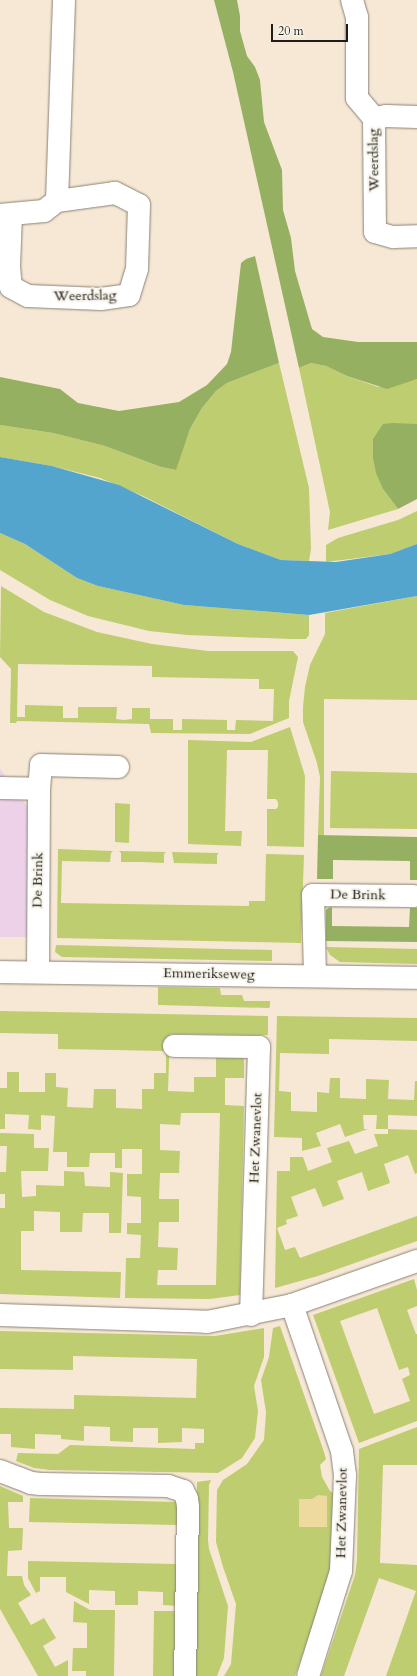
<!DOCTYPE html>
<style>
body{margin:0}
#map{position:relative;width:417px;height:1676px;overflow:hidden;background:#f6e8d4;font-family:Cardo,serif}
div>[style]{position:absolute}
.built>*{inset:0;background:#ecd1e9}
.green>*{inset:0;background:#becd6f}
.forest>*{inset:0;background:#96b062}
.sand>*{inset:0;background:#eeda9e}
.water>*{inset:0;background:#53a5ce}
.roads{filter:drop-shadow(0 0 1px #898278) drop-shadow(0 0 1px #898278)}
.minor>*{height:22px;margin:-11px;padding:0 11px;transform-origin:11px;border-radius:11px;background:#fff}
span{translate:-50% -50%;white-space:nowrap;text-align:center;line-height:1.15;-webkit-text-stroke:4px #f7f3e8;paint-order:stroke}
.street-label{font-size:14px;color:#1c1c1c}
.scale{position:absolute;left:271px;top:24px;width:77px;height:18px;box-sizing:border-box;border:2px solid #1c1c1c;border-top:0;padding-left:5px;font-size:12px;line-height:14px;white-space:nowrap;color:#1c1c1c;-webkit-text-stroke:3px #f7f3e8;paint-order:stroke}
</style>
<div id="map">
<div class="built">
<div style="clip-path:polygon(0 769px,30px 810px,28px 937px,0 937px)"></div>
</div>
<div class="green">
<div style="clip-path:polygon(279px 363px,309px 488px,311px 549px,309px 561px,281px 560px,238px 544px,143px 496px,100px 478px,52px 466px,0 457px,0 425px,53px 433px,105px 446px,161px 467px,175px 470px,190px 429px,202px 408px,216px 391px,227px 383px)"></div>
<div style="clip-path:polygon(311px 363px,326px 366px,347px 376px,378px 387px,417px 379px,417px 424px,412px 425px,383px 489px,398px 509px,328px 530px,330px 512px,299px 368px)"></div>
<div style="clip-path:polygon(417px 511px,417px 544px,390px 554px,326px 562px,326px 545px,338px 538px,398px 520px)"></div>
<div style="clip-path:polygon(0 533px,25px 544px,77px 578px,98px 586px,184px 605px,309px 615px,309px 635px,306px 639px,291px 639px,187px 635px,149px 631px,88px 616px,50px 600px,0 570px)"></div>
<div style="clip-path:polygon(evenodd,1px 586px,44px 612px,97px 632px,152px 644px,208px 651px,293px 651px,298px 657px,289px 701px,289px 718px,250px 734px,151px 733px,149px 724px,17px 721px,16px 723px,10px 723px,11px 669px,0 657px,1px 586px,18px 664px,152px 666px,152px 677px,259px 679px,259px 689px,274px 689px,273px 721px,236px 720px,235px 730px,227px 730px,227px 720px,182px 719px,182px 730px,173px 730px,173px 719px,150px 719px,150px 708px,132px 708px,132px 719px,124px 720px,116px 719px,117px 707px,78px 707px,78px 718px,63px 718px,63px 706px,25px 705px,25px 717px,17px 717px,18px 664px)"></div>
<div style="clip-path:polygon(417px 596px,417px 700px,324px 699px,324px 836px,318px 835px,320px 777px,317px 763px,303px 722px,303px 707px,305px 687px,310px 665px,325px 634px,325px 613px)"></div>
<div style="clip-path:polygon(290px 727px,305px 776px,304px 847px,267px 846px,267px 809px,276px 809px,278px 807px,278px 802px,276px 799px,267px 799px,268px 750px,227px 750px,225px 831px,242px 831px,241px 846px,188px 844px,188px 740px,251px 742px)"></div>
<div style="clip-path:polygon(331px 771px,417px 773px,417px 829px,330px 828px)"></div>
<div style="clip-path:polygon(115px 803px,130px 804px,129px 843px,115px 842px)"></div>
<div style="clip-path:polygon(58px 849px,113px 851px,111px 853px,110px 862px,62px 861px,61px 903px,249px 906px,249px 901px,265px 901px,266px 854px,304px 855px,301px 943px,57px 938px)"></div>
<div style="clip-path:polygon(119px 851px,166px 852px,164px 854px,164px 863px,142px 862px,121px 862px,121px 853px)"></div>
<div style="clip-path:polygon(172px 852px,219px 853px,217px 855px,217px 864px,174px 863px)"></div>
<div style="clip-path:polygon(56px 945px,272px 950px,272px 961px,62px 957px,55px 952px)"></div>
<div style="clip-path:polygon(326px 947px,417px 949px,417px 964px,340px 962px,330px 955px)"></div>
<div style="clip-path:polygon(158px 987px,220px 988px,221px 995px,242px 995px,244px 1001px,270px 1001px,270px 1006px,269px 1008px,158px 1005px)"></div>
<div style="clip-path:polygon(evenodd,0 1011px,268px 1016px,268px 1035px,170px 1034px,168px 1091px,194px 1092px,194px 1077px,216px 1077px,216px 1057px,244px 1058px,244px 1078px,225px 1078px,225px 1105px,244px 1106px,240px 1295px,210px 1299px,125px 1298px,126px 1258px,140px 1258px,141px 1235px,127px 1234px,127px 1223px,141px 1223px,141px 1197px,127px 1196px,127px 1174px,142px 1174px,142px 1149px,122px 1149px,122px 1168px,115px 1168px,115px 1153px,90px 1153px,89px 1167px,67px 1167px,67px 1152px,53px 1152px,55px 1116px,41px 1115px,41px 1130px,28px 1129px,29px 1115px,5px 1114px,5px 1129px,0 1129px,0 1088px,7px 1088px,7px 1072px,19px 1072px,19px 1092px,45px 1092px,45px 1073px,56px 1073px,56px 1087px,68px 1088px,67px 1107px,93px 1108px,94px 1089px,116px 1089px,116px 1108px,142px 1109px,142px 1089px,154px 1089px,154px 1073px,166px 1073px,166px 1051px,58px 1049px,58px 1034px,0 1033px,0 1011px,181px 1113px,220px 1113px,216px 1285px,157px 1285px,158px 1270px,177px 1270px,178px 1248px,158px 1247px,159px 1222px,179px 1222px,179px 1199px,159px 1199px,160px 1173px,179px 1173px,180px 1151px,160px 1150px,160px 1124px,180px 1125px,181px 1113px)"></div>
<div style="clip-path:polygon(277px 1016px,417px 1018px,417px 1041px,329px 1039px,329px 1054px,280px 1053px,279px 1091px,291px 1092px,291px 1111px,317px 1112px,317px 1092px,329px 1093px,330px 1078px,340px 1078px,340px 1098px,366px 1099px,366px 1079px,389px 1080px,388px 1099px,414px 1100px,415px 1081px,417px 1081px,417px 1116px,388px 1115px,388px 1129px,417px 1130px,417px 1173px,415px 1174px,408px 1155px,384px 1164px,390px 1183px,368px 1191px,362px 1172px,337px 1181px,344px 1199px,333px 1203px,323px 1207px,315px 1188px,291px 1197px,298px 1216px,286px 1220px,287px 1224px,277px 1228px,285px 1250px,295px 1247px,300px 1258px,417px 1216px,417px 1241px,318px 1276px,275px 1288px,277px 1171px,290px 1171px,290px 1157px,303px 1157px,308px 1171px,332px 1162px,327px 1148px,349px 1141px,355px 1154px,378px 1146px,374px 1134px,388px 1134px,388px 1129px,376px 1129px,377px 1115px,363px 1115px,364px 1129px,368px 1129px,345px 1137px,340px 1124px,316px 1133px,321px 1146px,302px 1151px,302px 1138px,274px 1137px)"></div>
<div style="clip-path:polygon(0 1133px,34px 1134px,34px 1148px,49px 1148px,48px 1171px,21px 1171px,22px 1197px,36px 1196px,36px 1185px,64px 1186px,64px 1171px,84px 1172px,85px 1186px,110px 1187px,110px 1172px,123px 1173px,121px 1233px,109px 1233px,109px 1213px,83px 1213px,82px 1232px,60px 1232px,60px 1212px,34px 1211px,34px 1231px,21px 1231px,21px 1270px,121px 1272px,120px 1298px,0 1294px,0 1208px,5px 1208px,5px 1194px,0 1194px,0 1172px,6px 1172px,7px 1146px,0 1146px)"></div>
<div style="clip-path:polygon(evenodd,414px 1279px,417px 1290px,417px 1306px,407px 1310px,416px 1334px,417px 1334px,417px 1421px,359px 1443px,313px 1315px,414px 1279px,377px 1308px,399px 1370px,408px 1367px,410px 1375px,402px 1379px,410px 1401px,374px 1414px,340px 1321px,377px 1308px)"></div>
<div style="clip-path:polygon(evenodd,280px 1326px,323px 1449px,326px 1459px,320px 1465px,322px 1477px,330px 1491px,335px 1494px,334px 1565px,295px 1676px,224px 1676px,231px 1664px,236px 1604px,223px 1567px,216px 1542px,217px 1490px,223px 1480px,247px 1464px,264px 1440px,266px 1412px,261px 1380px,269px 1357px,273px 1328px,280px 1326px,327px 1496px,327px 1527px,299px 1500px,312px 1499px,327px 1496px)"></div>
<div style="clip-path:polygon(264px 1328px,264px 1357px,254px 1386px,258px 1411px,255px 1438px,242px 1458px,218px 1473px,50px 1470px,34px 1468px,16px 1461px,18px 1453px,58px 1454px,70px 1445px,195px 1449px,195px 1443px,204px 1443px,204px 1429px,182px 1428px,182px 1442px,158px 1443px,158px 1428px,133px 1428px,133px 1442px,110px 1441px,110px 1427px,84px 1426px,84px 1441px,61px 1439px,61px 1435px,35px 1434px,35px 1449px,11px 1447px,11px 1434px,0 1434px,0 1408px,74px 1409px,74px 1395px,196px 1398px,197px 1359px,73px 1356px,73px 1370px,0 1369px,0 1331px,215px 1336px)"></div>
<div style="clip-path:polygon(417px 1427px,417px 1465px,383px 1465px,380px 1563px,417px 1565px,417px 1676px,386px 1676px,416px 1591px,379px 1578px,344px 1676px,321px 1676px,355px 1575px,357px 1560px,359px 1449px)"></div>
<div style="clip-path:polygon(211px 1480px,209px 1485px,208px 1540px,209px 1549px,228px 1606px,224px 1658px,217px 1676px,194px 1676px,197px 1482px)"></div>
<div style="clip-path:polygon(0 1486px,23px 1496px,23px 1502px,8px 1502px,9px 1528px,23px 1528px,22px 1550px,8px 1551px,7px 1576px,22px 1576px,24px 1585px,31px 1595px,18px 1603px,31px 1625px,44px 1618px,56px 1638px,43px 1646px,55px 1667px,68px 1660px,68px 1676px,38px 1676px,0 1609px)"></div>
<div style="clip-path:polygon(30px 1498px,175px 1502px,177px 1503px,177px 1525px,29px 1522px)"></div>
<div style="clip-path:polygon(28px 1561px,177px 1564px,178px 1606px,163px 1605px,163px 1592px,138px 1591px,138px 1605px,115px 1605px,115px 1591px,89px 1590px,89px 1604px,66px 1592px,66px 1577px,40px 1577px,40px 1591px,36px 1593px,28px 1578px)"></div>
<div style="clip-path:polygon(74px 1601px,90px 1610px,115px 1610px,114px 1676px,86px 1676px,86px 1671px,72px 1671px,73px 1648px,87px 1648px,87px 1623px,73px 1622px)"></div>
<div style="clip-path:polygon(154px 1611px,177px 1611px,177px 1676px,153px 1676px)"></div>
</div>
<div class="forest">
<div style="clip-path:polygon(214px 0,237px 0,240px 16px,240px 31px,247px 56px,255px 67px,260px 80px,264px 122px,282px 170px,283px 210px,291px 238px,295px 271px,312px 329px,323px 337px,358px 342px,417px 342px,417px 379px,387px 389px,347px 376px,326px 366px,311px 363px,299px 368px,233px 72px)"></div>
<div style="clip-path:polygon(255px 256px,279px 363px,227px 383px,216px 391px,202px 408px,190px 429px,176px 470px,161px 467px,105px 446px,53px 433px,0 425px,0 377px,60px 389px,78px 403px,119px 411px,179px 402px,207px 385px,227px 364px,231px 352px,241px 263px,246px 259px)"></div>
<div style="clip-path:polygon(393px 423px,417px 424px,417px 499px,398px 509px,383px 489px,376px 473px,373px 458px,373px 439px,383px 424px)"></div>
<div style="clip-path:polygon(318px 835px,417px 837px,417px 880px,410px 880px,410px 861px,333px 860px,333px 879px,317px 879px)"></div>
<div style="clip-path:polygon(332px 907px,332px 926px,409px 927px,410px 908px,417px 908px,417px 942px,326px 941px,326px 910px,328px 908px)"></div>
</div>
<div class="sand">
<div style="clip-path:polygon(318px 1495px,327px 1496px,327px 1527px,299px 1527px,299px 1499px,312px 1499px)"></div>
</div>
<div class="water">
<div style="clip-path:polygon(0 457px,52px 466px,119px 485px,238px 544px,281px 560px,336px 562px,390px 554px,417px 544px,417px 596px,309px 615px,184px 605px,98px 586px,77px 578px,25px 544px,0 533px)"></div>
</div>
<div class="roads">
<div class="minor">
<div style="left:352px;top:0;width:18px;rotate:74deg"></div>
<div style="left:357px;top:17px;width:81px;rotate:90deg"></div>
<div style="left:357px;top:98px;width:26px;rotate:50deg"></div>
<div style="left:374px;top:118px;width:114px;rotate:89.5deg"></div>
<div style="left:375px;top:232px;width:19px;rotate:16deg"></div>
<div style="left:393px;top:237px;width:24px;rotate:-2deg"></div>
<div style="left:374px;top:118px;width:12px;rotate:-9deg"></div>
<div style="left:386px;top:116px;width:31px;rotate:2deg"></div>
<div style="left:0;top:215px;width:44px;rotate:-5.2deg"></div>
<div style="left:44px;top:211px;width:16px;rotate:-38deg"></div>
<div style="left:57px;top:201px;width:201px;rotate:-88deg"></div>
<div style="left:11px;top:215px;width:51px;rotate:92.2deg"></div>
<div style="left:9px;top:266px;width:21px;rotate:85deg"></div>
<div style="left:11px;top:287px;width:19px;rotate:28deg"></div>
<div style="left:28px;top:296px;width:73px;rotate:2.4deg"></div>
<div style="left:101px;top:299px;width:28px;rotate:-8deg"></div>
<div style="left:129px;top:295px;width:27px;rotate:-73deg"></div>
<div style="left:137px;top:269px;width:64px;rotate:-88.2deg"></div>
<div style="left:139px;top:205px;width:27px;rotate:-153deg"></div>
<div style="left:115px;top:193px;width:59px;rotate:172.1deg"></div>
<div style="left:0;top:788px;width:39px;rotate:1deg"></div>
<div style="left:39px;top:789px;width:183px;rotate:90.3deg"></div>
<div style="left:39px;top:789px;width:24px;rotate:-85deg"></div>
<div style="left:41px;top:765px;width:77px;rotate:1.5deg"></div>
<div style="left:0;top:972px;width:417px;rotate:0.8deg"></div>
<div style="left:315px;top:976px;width:81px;rotate:-91.4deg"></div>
<div style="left:313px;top:895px;width:100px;rotate:0.6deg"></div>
<div style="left:174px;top:1046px;width:85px;rotate:0.7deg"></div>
<div style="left:259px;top:1047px;width:268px;rotate:91.7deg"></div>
<div style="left:292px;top:1305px;width:154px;rotate:71.1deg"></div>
<div style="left:342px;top:1451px;width:24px;rotate:83deg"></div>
<div style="left:345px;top:1475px;width:96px;rotate:92.4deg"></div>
<div style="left:341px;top:1571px;width:110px;rotate:107.4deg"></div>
<div style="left:0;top:1315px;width:207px;rotate:1.9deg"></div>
<div style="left:207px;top:1322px;width:87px;rotate:-11.3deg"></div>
<div style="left:292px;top:1305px;width:133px;rotate:-19.4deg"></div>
<div style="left:0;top:1471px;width:33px;rotate:21deg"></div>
<div style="left:31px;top:1483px;width:10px;rotate:6deg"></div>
<div style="left:41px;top:1484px;width:127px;rotate:0.9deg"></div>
<div style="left:168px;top:1486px;width:16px;rotate:18deg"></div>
<div style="left:183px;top:1491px;width:9px;rotate:63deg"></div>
<div style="left:187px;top:1499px;width:8px;rotate:83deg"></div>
<div style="left:188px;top:1507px;width:169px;rotate:91deg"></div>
</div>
</div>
<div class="street-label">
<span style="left:374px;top:160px;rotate:-91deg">Weerdslag</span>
<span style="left:85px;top:296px;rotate:-1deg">Weerdslag</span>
<span style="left:38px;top:880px;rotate:-89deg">De Brink</span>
<span style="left:358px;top:895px;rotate:1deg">De Brink</span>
<span style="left:209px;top:974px;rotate:1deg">Emmerikseweg</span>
<span style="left:256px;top:1138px;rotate:-88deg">Het Zwanevlot</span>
<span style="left:342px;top:1513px;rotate:-89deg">Het Zwanevlot</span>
</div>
<div class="scale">20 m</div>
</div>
